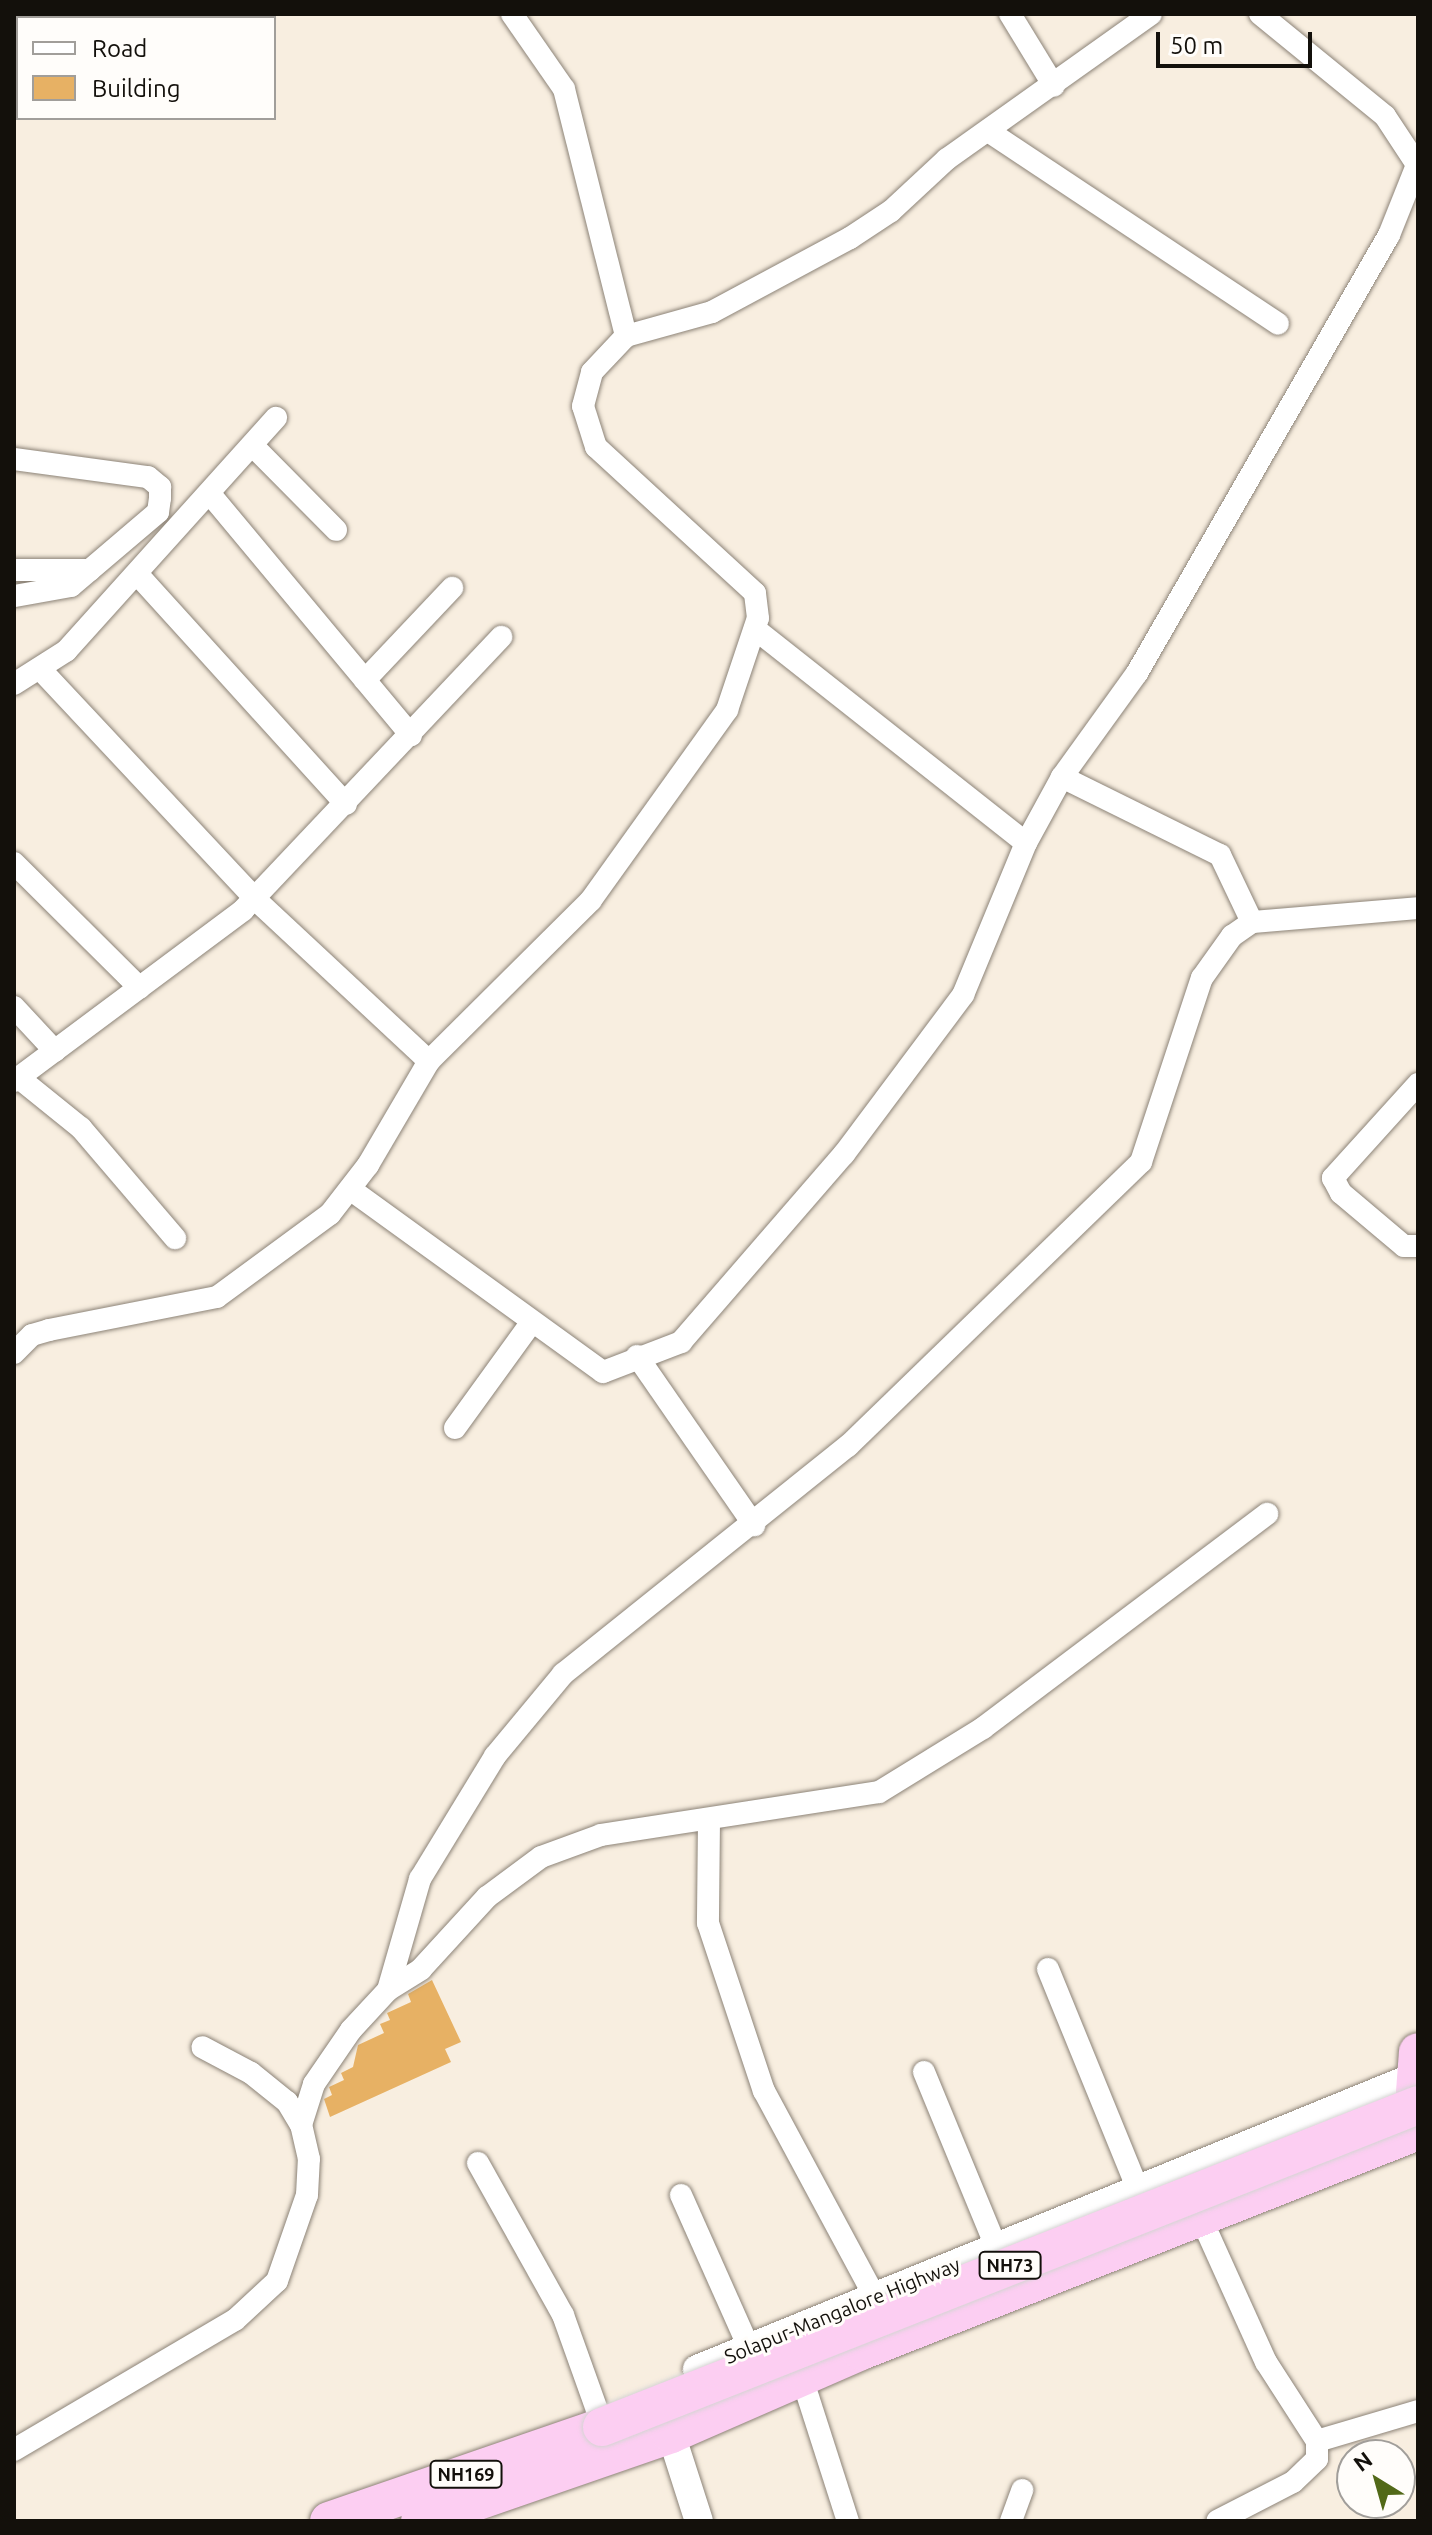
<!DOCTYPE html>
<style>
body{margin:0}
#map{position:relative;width:1432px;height:2535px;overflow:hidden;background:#f8eee0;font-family:Ubuntu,sans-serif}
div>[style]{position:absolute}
.building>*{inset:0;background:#e7b164}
.roads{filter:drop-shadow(0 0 2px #8c8377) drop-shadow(0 0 2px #8c8377)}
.minor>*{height:22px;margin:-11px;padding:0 11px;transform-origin:11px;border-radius:11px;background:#fff}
.tertiary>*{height:28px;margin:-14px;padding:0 14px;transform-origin:14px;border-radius:14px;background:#fff}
.trunk>*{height:38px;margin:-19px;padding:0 19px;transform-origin:19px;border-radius:19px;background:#fccef2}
.bridges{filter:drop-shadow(0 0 2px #d5d4d3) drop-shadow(0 0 2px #d5d4d3)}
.trunk-bridge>*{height:38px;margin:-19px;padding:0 19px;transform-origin:19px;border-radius:19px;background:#fccef2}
span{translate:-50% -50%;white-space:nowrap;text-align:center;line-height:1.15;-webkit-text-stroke:6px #fffdfa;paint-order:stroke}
.shield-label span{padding:2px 6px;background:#fffdfa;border:2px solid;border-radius:6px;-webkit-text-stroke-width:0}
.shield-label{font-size:18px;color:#13100b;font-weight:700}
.street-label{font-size:20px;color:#13100b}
.frame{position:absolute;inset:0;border:16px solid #13100b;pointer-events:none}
.legend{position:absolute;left:16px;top:16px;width:260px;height:104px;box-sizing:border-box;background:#fffdfa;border:2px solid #a19e9a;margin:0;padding:10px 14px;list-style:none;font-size:24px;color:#13100b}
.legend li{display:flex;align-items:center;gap:16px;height:40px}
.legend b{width:40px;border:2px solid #a19e9a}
.north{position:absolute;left:1336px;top:2439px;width:80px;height:80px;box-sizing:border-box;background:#fffdfa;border:2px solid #a19e9a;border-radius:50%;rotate:323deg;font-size:22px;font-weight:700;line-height:32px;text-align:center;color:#13100b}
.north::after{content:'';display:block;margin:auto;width:28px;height:36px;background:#526918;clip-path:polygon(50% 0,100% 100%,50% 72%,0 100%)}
.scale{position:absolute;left:1156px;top:32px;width:156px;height:36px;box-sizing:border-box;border:4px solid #13100b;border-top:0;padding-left:10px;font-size:24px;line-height:28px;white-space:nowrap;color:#13100b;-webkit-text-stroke:6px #fffdfa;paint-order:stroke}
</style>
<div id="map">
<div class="building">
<div style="clip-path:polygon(432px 1980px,461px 2042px,445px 2049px,451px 2062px,330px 2117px,324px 2099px,332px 2095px,329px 2087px,344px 2080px,341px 2073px,353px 2067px,358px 2045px,384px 2033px,380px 2024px,390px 2020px,387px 2013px,411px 2002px,408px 1994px)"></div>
</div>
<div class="roads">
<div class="minor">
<div style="left:512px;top:14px;width:91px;rotate:55.3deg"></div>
<div style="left:564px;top:89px;width:255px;rotate:75.9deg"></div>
<div style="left:1010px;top:14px;width:84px;rotate:58.6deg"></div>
<div style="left:1260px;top:14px;width:161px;rotate:39.2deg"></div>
<div style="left:1385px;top:116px;width:60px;rotate:56.6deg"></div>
<div style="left:988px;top:131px;width:348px;rotate:33.6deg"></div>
<div style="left:253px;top:446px;width:118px;rotate:45.3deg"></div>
<div style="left:14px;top:459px;width:135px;rotate:7.7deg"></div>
<div style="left:148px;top:477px;width:16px;rotate:40deg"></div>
<div style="left:160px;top:487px;width:11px;rotate:90deg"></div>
<div style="left:160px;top:498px;width:14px;rotate:98deg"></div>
<div style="left:158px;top:512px;width:114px;rotate:139.6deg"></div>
<div style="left:71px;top:586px;width:58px;rotate:170deg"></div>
<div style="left:210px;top:494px;width:314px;rotate:50.2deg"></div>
<div style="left:14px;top:570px;width:76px"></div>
<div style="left:139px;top:576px;width:308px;rotate:47.8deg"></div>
<div style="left:755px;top:629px;width:345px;rotate:38.3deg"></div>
<div style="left:42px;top:671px;width:312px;rotate:46.9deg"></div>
<div style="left:255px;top:899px;width:238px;rotate:43deg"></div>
<div style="left:365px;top:680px;width:127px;rotate:-46.6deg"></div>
<div style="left:14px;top:684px;width:62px;rotate:-32.4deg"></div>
<div style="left:66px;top:651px;width:314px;rotate:-48deg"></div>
<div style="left:1062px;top:777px;width:176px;rotate:26.3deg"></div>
<div style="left:1220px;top:855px;width:74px;rotate:64.5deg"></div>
<div style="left:14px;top:863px;width:177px;rotate:44.8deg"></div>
<div style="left:14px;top:1007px;width:60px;rotate:47deg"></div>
<div style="left:19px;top:1078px;width:80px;rotate:38.9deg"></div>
<div style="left:81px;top:1128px;width:145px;rotate:49.5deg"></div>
<div style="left:14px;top:1081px;width:286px;rotate:-36.7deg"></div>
<div style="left:243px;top:910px;width:376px;rotate:-46.6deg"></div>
<div style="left:1418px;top:1084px;width:127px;rotate:132.1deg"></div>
<div style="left:1333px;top:1178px;width:17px;rotate:62deg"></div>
<div style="left:1341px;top:1193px;width:82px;rotate:40.1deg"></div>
<div style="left:1404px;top:1246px;width:14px"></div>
<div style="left:350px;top:1189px;width:312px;rotate:35.9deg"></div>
<div style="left:603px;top:1372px;width:84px;rotate:-21deg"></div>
<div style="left:681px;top:1342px;width:249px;rotate:-49.1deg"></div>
<div style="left:844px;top:1154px;width:199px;rotate:-53.2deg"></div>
<div style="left:963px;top:995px;width:165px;rotate:-67.5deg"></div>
<div style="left:1026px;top:843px;width:75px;rotate:-61.4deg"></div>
<div style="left:1062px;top:777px;width:128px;rotate:-54.2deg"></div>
<div style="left:1137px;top:673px;width:505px;rotate:-60.09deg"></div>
<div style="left:1389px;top:235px;width:75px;rotate:-68.2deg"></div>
<div style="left:14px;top:1353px;width:25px;rotate:-45deg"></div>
<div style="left:32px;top:1335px;width:18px;rotate:-16deg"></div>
<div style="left:49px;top:1330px;width:171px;rotate:-11.1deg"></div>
<div style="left:217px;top:1297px;width:140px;rotate:-36.3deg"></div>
<div style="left:330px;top:1214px;width:62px;rotate:-52.2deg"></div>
<div style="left:368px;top:1165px;width:121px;rotate:-59.6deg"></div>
<div style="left:429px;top:1061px;width:228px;rotate:-44.8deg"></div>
<div style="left:591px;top:900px;width:234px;rotate:-54.4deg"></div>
<div style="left:727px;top:710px;width:97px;rotate:-71.4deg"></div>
<div style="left:758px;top:618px;width:25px;rotate:-97deg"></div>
<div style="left:755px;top:593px;width:216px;rotate:-137.4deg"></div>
<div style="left:596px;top:447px;width:43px;rotate:-107.6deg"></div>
<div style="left:583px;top:406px;width:35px;rotate:-75deg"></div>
<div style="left:592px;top:372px;width:50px;rotate:-46.6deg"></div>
<div style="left:626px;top:336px;width:89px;rotate:-15.6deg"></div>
<div style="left:712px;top:312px;width:157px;rotate:-28.2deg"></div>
<div style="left:850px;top:238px;width:49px;rotate:-33.4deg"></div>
<div style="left:891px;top:211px;width:76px;rotate:-42.9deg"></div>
<div style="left:947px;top:159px;width:250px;rotate:-35.4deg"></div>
<div style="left:637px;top:1356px;width:206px;rotate:55.3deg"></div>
<div style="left:455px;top:1428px;width:130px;rotate:-54.1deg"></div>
<div style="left:709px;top:1820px;width:103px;rotate:90.6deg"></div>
<div style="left:708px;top:1923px;width:177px;rotate:71.6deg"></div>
<div style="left:764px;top:2091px;width:234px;rotate:61.7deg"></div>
<div style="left:1048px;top:1969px;width:235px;rotate:67.8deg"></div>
<div style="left:388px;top:1990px;width:116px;rotate:-73.9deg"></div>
<div style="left:420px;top:1879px;width:144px;rotate:-58.6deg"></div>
<div style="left:495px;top:1756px;width:107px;rotate:-50.3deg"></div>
<div style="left:563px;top:1674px;width:365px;rotate:-38.7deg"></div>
<div style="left:848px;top:1446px;width:408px;rotate:-44.1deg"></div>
<div style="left:1141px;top:1162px;width:194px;rotate:-71.7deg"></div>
<div style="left:1202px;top:978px;width:52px;rotate:-54.5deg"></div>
<div style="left:1232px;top:936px;width:24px;rotate:-35deg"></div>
<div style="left:1252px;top:922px;width:167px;rotate:-4.8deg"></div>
<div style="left:924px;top:2072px;width:189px;rotate:67.6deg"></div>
<div style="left:301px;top:2125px;width:43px;rotate:-72.4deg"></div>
<div style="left:314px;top:2084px;width:65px;rotate:-55.6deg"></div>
<div style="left:351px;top:2030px;width:54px;rotate:-47.2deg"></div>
<div style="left:388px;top:1990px;width:39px;rotate:-32deg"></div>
<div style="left:421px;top:1969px;width:98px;rotate:-47.5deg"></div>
<div style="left:487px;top:1897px;width:67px;rotate:-36.5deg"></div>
<div style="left:541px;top:1857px;width:64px;rotate:-20.1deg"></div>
<div style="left:601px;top:1835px;width:281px;rotate:-8.8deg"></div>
<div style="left:879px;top:1792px;width:122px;rotate:-31.6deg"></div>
<div style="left:983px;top:1728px;width:356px;rotate:-37deg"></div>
<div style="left:478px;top:2163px;width:174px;rotate:60.8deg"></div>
<div style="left:563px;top:2315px;width:101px;rotate:70.3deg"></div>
<div style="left:681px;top:2195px;width:167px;rotate:66deg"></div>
<div style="left:1200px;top:2216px;width:160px;rotate:65.7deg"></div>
<div style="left:1266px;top:2362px;width:94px;rotate:57.2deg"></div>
<div style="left:1317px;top:2441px;width:18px;rotate:90deg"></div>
<div style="left:1317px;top:2459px;width:33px;rotate:136deg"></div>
<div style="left:1293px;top:2482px;width:85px;rotate:152.8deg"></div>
<div style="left:802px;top:2378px;width:150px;rotate:72.2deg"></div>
<div style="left:1317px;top:2441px;width:105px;rotate:-16.5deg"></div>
<div style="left:14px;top:2450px;width:256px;rotate:-30.5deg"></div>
<div style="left:235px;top:2320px;width:57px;rotate:-42.9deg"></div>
<div style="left:277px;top:2281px;width:91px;rotate:-70.8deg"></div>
<div style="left:307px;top:2195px;width:36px;rotate:-87deg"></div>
<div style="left:309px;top:2159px;width:35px;rotate:-103deg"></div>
<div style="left:301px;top:2125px;width:27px;rotate:-121deg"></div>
<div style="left:287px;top:2102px;width:46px;rotate:-141.1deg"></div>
<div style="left:251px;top:2073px;width:55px;rotate:-152deg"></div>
<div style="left:1011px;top:2521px;width:33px;rotate:-70deg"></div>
</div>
<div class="tertiary">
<div style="left:697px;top:2369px;width:779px;rotate:-22.18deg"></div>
<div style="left:671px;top:2434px;width:91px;rotate:72.2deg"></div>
</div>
<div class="trunk">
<div style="left:1412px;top:2133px;width:81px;rotate:-85.8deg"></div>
<div style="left:329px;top:2521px;width:289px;rotate:-19deg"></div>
<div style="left:420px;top:2521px;width:266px;rotate:-19.1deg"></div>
<div style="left:671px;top:2434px;width:207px;rotate:-23.6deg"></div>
<div style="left:861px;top:2351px;width:599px;rotate:-21.55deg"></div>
</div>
</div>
<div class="bridges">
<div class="trunk-bridge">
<div style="left:602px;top:2427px;width:877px;rotate:-21.53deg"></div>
</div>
</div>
<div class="shield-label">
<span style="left:1010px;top:2265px">NH73</span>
<span style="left:466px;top:2474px">NH169</span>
</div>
<div class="street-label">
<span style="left:842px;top:2310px;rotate:-22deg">Solapur-Mangalore Highway</span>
</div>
<div class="frame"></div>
<ul class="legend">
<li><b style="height:10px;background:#fff"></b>Road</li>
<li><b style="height:22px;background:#e7b164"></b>Building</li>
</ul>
<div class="north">N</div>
<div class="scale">50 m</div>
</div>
